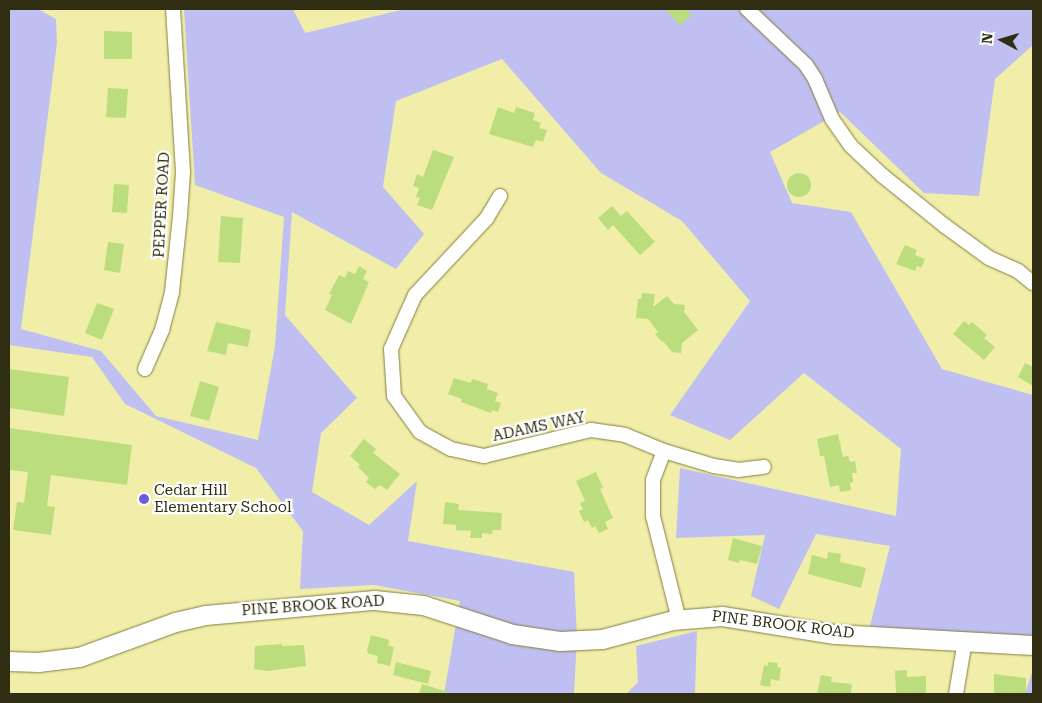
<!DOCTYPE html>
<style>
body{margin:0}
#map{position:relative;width:1042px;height:703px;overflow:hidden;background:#f1eeaa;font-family:"Roboto Serif",serif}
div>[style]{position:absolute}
.green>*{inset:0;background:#c0bff1}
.building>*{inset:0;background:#bbdd7d}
.round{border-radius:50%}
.roads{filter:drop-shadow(0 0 1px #827e3d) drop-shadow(0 0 1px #827e3d)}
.street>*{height:14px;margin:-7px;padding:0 7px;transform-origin:7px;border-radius:7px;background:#fff}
.secondary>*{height:19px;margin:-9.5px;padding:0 9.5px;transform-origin:9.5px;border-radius:9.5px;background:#fff}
.dots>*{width:14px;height:14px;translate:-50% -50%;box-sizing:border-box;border:2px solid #fff;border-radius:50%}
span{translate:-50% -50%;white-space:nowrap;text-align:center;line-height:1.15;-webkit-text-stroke:4.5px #fff;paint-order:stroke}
.street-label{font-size:15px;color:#2f2d12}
.poi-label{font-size:15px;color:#2f2d12}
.left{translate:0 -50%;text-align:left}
.frame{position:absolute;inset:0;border:10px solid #2f2d12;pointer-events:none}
.north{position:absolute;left:977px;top:15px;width:50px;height:50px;-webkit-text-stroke:4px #fff;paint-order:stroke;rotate:276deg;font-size:14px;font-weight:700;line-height:20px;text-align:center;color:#2f2d12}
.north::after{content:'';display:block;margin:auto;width:18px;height:22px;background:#2f2d12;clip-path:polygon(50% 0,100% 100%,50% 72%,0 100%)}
</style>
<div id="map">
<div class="green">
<div style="clip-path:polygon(9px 9px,38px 9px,56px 19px,57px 43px,21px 329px,101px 351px,156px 416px,258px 440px,275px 346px,284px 217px,195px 185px,184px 9px,293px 9px,305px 33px,405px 9px,1033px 9px,1033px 45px,995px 79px,979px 196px,924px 193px,840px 112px,770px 152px,792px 203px,851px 212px,942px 369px,1033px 395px,1033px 642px,869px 630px,890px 546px,816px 534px,779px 609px,751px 596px,765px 535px,676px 538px,680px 468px,896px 516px,901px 449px,804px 373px,730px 440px,670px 415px,750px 301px,682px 221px,601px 173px,502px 59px,396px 101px,383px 187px,424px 234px,396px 269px,292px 212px,285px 315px,357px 398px,321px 433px,312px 492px,369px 525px,417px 481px,408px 541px,574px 572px,577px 637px,574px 694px,444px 694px,460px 601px,374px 585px,300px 589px,303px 531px,256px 468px,125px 404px,92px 357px,9px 345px)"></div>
<div style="clip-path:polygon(697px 631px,695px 694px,626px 694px,638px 682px,636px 646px)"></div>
<div style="clip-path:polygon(1033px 669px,1033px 694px,1025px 694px)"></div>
</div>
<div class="building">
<div style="clip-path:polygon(665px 9px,686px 9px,692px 15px,680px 25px)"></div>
<div style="clip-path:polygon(104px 31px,132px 32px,132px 59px,104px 59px)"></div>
<div style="clip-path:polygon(108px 88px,128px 89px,126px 118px,106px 117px)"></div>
<div style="clip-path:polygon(498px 107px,514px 113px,516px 107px,535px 113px,533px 120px,541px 123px,539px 128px,547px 130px,543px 142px,536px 140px,533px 147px,489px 134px)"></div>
<div style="clip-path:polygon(433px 150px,454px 157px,432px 210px,417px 205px,420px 198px,416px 197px,419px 188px,413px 186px,417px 174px,423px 177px)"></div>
<div class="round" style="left:787px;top:173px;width:24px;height:24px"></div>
<div style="clip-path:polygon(114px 184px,129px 185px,127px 213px,112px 212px)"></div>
<div style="clip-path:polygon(612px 206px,621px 216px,627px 211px,655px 242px,640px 255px,613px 225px,608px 230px,598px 218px)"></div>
<div style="clip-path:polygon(221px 216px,243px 218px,240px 263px,218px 262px)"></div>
<div style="clip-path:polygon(108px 242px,124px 244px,120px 273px,104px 270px)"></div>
<div style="clip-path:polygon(905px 245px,917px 250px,915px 255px,925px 259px,921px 268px,917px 266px,915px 271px,896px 264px)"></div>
<div style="clip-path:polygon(359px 266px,367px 271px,363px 279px,369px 282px,351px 324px,325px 310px,332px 295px,329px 294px,339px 275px,345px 278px,348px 271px,355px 274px)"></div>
<div style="clip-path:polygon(642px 293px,655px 294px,653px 307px,667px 296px,674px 304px,685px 305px,684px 312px,698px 330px,682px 343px,681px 353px,672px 352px,663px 341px,662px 342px,655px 334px,658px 332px,648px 319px,636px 318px,638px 299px,641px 299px)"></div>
<div style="clip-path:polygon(97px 303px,114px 309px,102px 340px,85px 333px)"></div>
<div style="clip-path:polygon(964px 321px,969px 325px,972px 322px,987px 335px,984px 338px,995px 347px,984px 360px,953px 334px)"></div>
<div style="clip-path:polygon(216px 322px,251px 330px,248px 347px,228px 343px,226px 355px,207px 351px)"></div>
<div style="clip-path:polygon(1025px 363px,1033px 367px,1033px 386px,1018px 377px)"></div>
<div style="clip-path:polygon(9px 369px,69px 377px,64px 416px,9px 408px)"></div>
<div style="clip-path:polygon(454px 378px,471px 383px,472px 379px,488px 384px,487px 389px,498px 393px,495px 401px,501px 403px,498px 412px,492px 410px,491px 413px,461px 402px,462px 399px,448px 394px)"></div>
<div style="clip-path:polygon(200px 381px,219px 387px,209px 421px,190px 416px)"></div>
<div style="clip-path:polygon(9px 428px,132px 445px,127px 485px,51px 475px,47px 506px,55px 507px,51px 535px,13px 530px,17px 502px,24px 503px,28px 472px,9px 470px)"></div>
<div style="clip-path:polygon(838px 434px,843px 457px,848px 456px,850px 462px,855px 461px,857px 473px,852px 473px,853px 482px,850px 483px,851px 490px,840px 492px,839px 485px,830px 487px,824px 456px,820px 456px,817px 439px)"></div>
<div style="clip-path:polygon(364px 439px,376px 449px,373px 453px,400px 474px,387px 490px,380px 485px,375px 489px,366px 482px,369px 478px,358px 467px,360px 465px,350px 456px)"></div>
<div style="clip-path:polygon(596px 472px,603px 488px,600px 489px,613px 518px,605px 522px,608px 529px,599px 533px,595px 526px,592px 528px,588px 520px,584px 522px,579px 511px,583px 509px,580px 503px,585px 501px,576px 481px)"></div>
<div style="clip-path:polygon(445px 502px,459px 504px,458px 510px,502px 513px,501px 530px,493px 530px,492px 534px,482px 533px,482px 538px,470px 538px,471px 531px,456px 530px,456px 525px,443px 524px)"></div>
<div style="clip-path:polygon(733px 538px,762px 546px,757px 564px,740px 560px,739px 563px,728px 560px)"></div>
<div style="clip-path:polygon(828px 552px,841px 554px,840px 562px,866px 568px,861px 588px,808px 574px,812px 555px,827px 559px)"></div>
<div style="clip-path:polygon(371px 635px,389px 640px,388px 645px,394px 647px,390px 666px,377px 663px,378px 656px,369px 654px,367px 651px)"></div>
<div style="clip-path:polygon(282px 644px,282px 646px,304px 645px,306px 666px,268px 671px,254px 669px,255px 646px)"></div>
<div style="clip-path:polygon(396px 662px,431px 671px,428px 684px,393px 675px)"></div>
<div style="clip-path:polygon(768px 662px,778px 663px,777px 667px,781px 668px,779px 681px,771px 679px,770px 687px,760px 685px,764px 665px,768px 666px)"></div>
<div style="clip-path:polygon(907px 670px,907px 677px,926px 676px,926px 693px,896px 694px,895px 671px)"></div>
<div style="clip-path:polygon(994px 674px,1026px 678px,1026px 694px,994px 694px)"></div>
<div style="clip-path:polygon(821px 675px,832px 677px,831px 682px,852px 684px,851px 694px,817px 694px)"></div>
<div style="clip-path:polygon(422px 684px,448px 692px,448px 694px,419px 694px)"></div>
</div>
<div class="roads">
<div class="street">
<div style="left:747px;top:9px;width:81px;rotate:43.5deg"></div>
<div style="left:806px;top:65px;width:17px;rotate:57deg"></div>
<div style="left:815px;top:79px;width:43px;rotate:67deg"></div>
<div style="left:832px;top:119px;width:33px;rotate:55deg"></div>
<div style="left:851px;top:146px;width:44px;rotate:43.2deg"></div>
<div style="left:883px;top:176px;width:80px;rotate:38.9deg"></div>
<div style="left:945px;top:226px;width:54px;rotate:36deg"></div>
<div style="left:989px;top:258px;width:32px;rotate:24deg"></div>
<div style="left:1018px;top:271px;width:19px;rotate:39deg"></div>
<div style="left:500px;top:196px;width:26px;rotate:121deg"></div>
<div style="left:487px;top:218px;width:105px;rotate:133.1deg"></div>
<div style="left:415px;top:295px;width:59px;rotate:114deg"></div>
<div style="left:391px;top:349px;width:47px;rotate:86.3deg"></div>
<div style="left:394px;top:396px;width:44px;rotate:54.2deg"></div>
<div style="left:420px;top:432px;width:35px;rotate:29deg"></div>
<div style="left:451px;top:449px;width:34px;rotate:12deg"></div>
<div style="left:484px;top:456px;width:110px;rotate:-13.7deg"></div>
<div style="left:591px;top:430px;width:34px;rotate:8deg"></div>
<div style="left:625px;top:435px;width:42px;rotate:22.3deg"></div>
<div style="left:664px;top:451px;width:52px;rotate:16.7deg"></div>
<div style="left:714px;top:466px;width:24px;rotate:9deg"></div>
<div style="left:738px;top:470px;width:26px;rotate:-7deg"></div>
<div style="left:145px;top:369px;width:43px;rotate:-66.4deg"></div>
<div style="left:162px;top:330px;width:39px;rotate:-75deg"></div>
<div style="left:172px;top:292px;width:76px;rotate:-84deg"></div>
<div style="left:180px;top:216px;width:44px;rotate:-86.1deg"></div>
<div style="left:183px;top:172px;width:163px;rotate:-93.5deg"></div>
<div style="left:664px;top:451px;width:31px;rotate:111deg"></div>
<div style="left:653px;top:480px;width:36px;rotate:90deg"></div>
<div style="left:653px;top:516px;width:107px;rotate:76deg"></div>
<div style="left:956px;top:694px;width:55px;rotate:-80.5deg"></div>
</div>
<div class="secondary">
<div style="left:9px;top:661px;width:29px;rotate:2deg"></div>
<div style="left:38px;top:662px;width:41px;rotate:-7deg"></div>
<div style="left:79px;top:657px;width:102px;rotate:-20deg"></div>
<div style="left:175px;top:622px;width:31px;rotate:-13deg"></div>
<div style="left:205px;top:615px;width:170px;rotate:-5.1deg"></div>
<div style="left:374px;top:600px;width:49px;rotate:5.8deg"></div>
<div style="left:423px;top:605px;width:94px;rotate:18deg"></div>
<div style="left:512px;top:634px;width:49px;rotate:8.3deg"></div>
<div style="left:560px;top:641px;width:42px;rotate:-2.7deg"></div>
<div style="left:602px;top:639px;width:73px;rotate:-15deg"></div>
<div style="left:673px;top:620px;width:49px;rotate:-4.7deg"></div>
<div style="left:722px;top:616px;width:114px;rotate:9.1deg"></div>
<div style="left:835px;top:634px;width:198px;rotate:3.2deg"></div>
</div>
</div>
<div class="dots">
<div style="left:144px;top:499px;background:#6d5cd5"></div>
</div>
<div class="street-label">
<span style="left:162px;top:205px;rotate:-87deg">PEPPER ROAD</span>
<span style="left:539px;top:427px;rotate:-12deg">ADAMS WAY</span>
<span style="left:313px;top:606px;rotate:-4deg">PINE BROOK ROAD</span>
<span style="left:783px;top:625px;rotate:7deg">PINE BROOK ROAD</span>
</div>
<div class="poi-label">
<span class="left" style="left:154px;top:499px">Cedar Hill<br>Elementary School</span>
</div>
<div class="frame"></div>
<div class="north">N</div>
</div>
